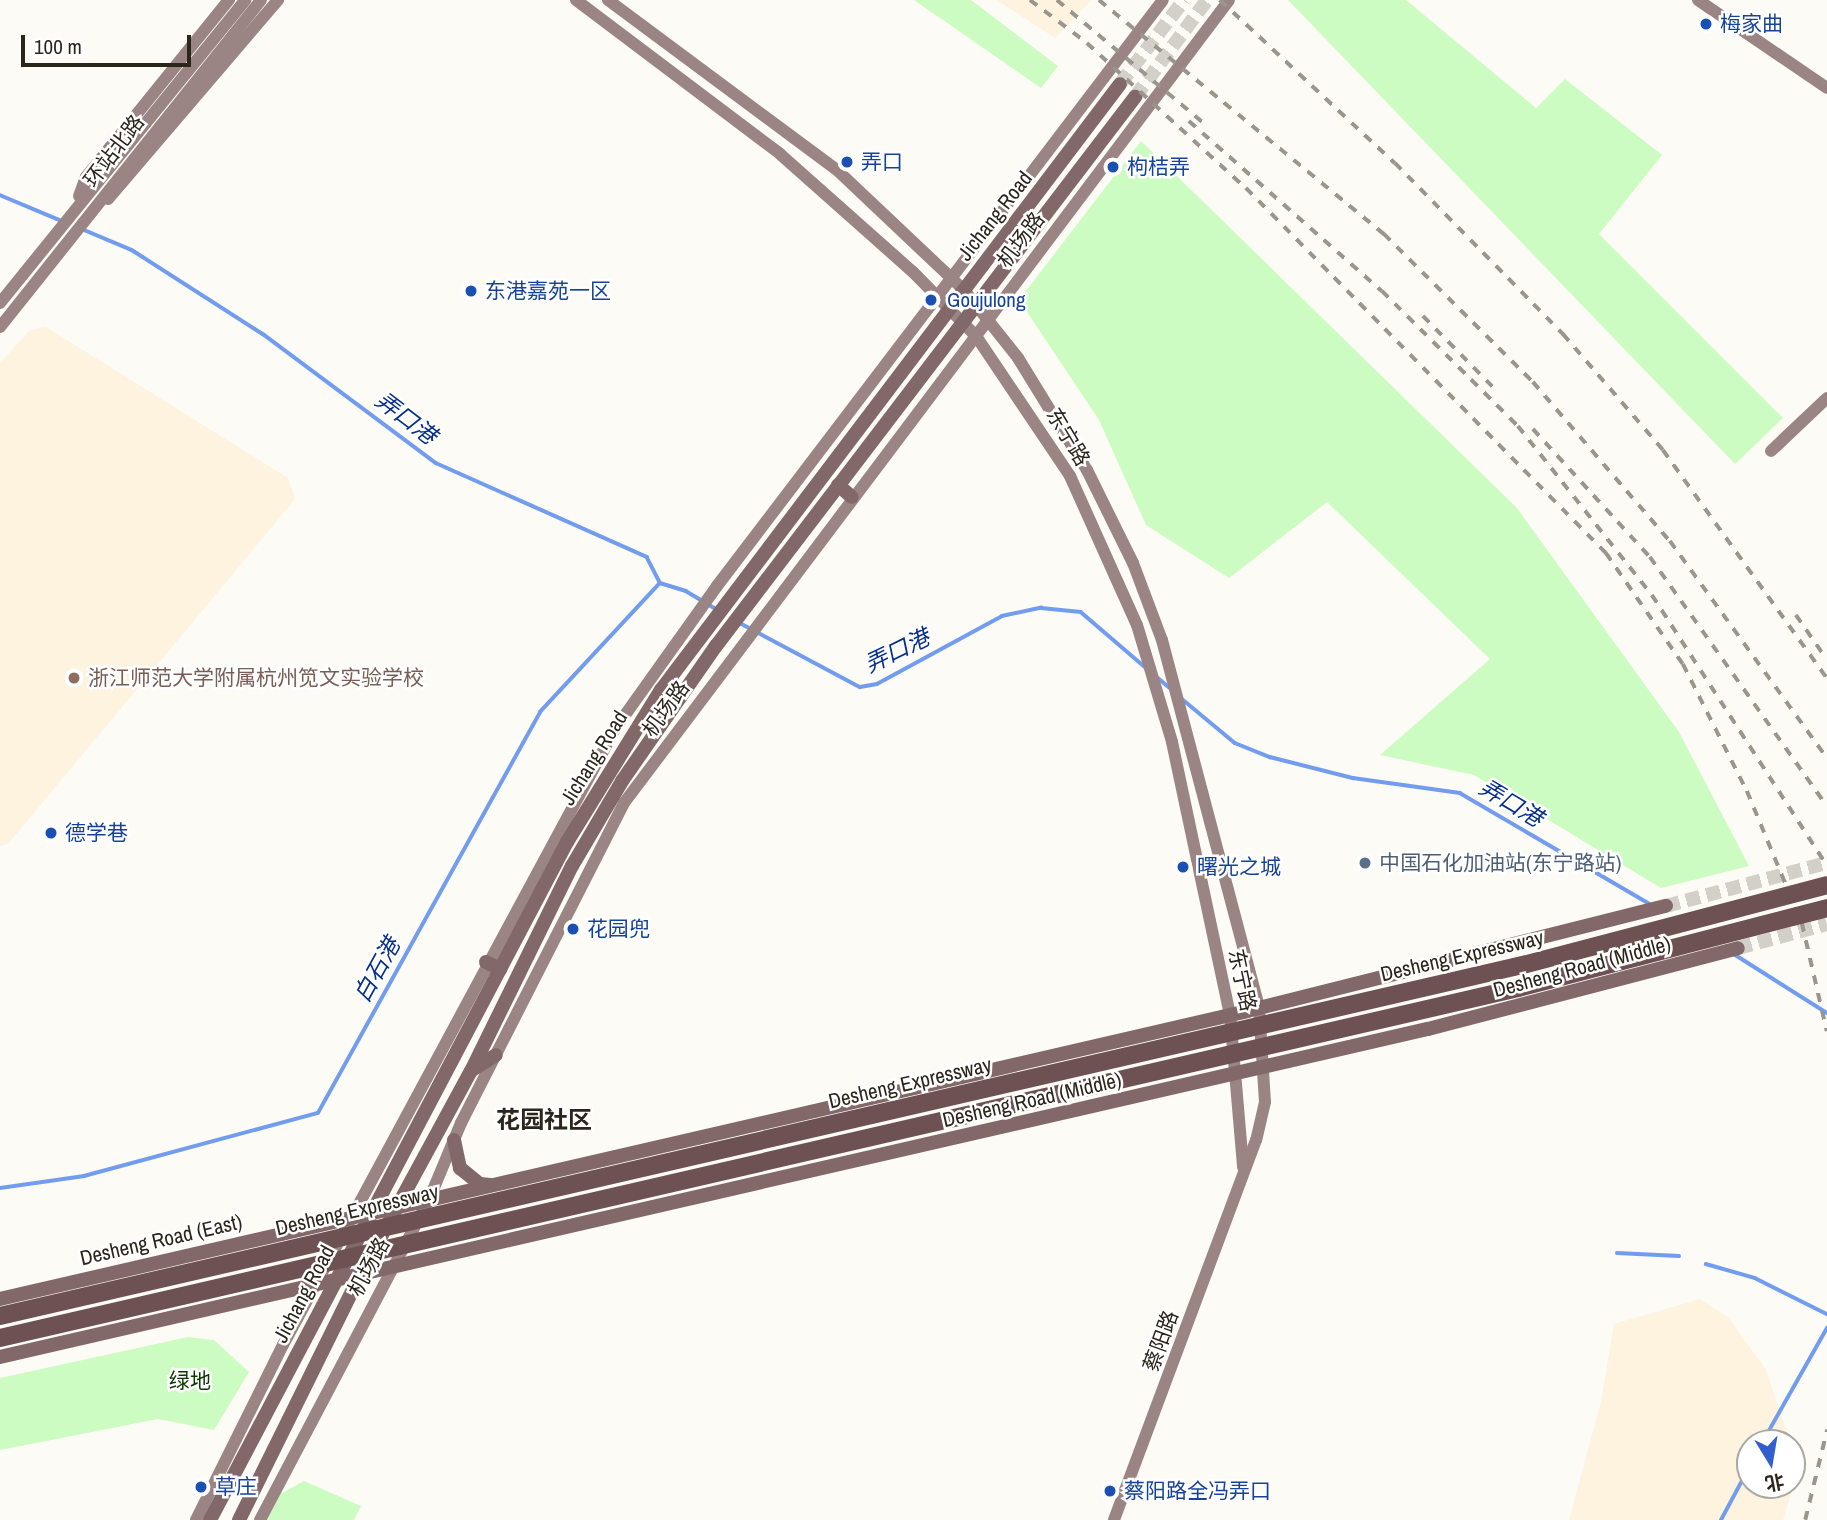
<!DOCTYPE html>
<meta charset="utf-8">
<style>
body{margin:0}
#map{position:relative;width:1827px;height:1520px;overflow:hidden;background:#fdfbf5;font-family:"Archivo Narrow","Noto Sans SC",sans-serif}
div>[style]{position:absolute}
.built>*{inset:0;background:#fdf3de}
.green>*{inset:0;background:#ccfcc1}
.stream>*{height:3.5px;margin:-1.75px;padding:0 1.75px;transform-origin:1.75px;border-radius:1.75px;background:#729cee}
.primary-tunnel>*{height:14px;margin-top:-7px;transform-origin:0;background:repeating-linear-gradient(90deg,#d3d0ca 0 14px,transparent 0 21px)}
.secondary>*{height:12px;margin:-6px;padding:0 6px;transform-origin:6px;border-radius:6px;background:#9a8484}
.primary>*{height:14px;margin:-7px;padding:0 7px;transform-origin:7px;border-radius:7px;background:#826869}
.rail>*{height:3.5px;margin-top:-1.75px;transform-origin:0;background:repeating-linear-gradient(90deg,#99968e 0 9px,transparent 0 18px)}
.highway-bridge>*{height:18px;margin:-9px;padding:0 9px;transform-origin:9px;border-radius:9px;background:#6e5152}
.dots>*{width:19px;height:19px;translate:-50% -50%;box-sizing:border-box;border:4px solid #fff;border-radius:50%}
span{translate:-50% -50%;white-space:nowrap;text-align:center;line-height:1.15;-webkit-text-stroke:5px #fff;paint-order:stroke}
.transit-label{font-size:21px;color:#164399}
.left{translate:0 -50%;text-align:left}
.street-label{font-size:21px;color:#2b261c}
.education-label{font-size:21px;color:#785e54}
.service-label{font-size:21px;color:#4e5e75}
.park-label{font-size:21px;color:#0b3801}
.water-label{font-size:23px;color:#062f8c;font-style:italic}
.quarter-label{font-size:24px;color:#2b261c;font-weight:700}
.north{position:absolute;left:1736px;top:1429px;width:70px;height:70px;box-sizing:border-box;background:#fff;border:2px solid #aaa8a4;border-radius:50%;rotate:169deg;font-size:19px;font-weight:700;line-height:28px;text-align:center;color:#2b261c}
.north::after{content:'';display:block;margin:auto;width:24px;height:32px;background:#315fce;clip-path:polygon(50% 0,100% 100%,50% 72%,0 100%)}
.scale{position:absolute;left:21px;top:35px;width:170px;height:32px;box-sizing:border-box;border:4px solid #2b261c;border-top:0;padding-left:9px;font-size:21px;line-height:24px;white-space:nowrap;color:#2b261c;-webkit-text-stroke:5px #fff;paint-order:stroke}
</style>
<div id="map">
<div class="built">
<div style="clip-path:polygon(997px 0,1092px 0,1055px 38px)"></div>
<div style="clip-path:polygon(46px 327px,288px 478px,295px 499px,8px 844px,0 846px,0 363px,30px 330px)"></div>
<div style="clip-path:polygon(1700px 1299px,1727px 1316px,1765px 1368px,1791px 1443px,1750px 1443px,1750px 1485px,1792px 1485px,1792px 1445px,1799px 1464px,1783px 1520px,1569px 1520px,1601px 1402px,1614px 1324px)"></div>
</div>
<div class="green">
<div style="clip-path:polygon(914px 0,971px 0,1058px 66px,1041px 88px)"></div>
<div style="clip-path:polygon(1288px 0,1406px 0,1536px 108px,1565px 79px,1662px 155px,1599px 234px,1783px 418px,1735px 464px)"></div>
<div style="clip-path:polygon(1141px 141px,1517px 508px,1679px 732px,1749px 866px,1661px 888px,1474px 775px,1380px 755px,1490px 659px,1327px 502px,1229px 578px,1146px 525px,1099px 420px,1019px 300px)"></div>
<div style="clip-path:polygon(188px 1337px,214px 1340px,249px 1372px,214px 1430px,158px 1419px,0 1450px,0 1378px)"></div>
<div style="clip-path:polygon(304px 1481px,361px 1506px,354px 1520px,267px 1520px,280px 1494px)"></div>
</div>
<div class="stream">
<div style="left:0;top:195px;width:67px;rotate:22.8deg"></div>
<div style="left:82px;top:229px;width:54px;rotate:22.8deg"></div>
<div style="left:132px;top:250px;width:156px;rotate:32.7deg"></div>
<div style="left:263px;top:334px;width:216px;rotate:36.7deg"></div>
<div style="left:436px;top:463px;width:231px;rotate:24deg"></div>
<div style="left:647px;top:557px;width:29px;rotate:63deg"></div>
<div style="left:660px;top:583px;width:27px;rotate:17deg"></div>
<div style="left:686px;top:591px;width:37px;rotate:31deg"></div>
<div style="left:740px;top:623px;width:136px;rotate:28.1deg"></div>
<div style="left:860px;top:687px;width:17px;rotate:-10deg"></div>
<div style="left:877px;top:684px;width:142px;rotate:-28.5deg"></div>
<div style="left:1002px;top:616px;width:40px;rotate:-12deg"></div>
<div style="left:1041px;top:608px;width:40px;rotate:5.7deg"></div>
<div style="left:1081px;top:612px;width:86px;rotate:40.7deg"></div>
<div style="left:1157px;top:677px;width:17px;rotate:40deg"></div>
<div style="left:1181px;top:698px;width:70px;rotate:39.8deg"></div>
<div style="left:1235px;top:743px;width:38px;rotate:22deg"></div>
<div style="left:1270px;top:757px;width:86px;rotate:14.2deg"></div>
<div style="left:1353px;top:778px;width:108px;rotate:8deg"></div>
<div style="left:1460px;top:793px;width:222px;rotate:30.3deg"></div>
<div style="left:1734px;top:954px;width:110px;rotate:32.4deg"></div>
<div style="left:0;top:1188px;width:85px;rotate:-8.1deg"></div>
<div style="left:84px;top:1176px;width:242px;rotate:-15.1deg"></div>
<div style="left:318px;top:1113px;width:458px;rotate:-61deg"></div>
<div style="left:540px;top:712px;width:175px;rotate:-47.1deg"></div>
<div style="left:1617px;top:1253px;width:62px;rotate:2.8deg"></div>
<div style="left:1706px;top:1264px;width:51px;rotate:15.9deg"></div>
<div style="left:1755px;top:1278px;width:80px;rotate:26.6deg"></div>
<div style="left:1762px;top:1443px;width:132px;rotate:-60.5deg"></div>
<div style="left:1721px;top:1520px;width:61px;rotate:-61.8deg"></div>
</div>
<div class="primary-tunnel">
<div style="left:1120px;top:84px;width:106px;rotate:-52.7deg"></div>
<div style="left:1135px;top:97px;width:121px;rotate:-53.4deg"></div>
<div style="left:1666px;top:906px;width:167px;rotate:-15deg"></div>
<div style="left:1738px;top:948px;width:92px;rotate:-15.1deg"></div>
</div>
<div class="secondary">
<div style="left:576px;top:0;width:256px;rotate:37deg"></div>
<div style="left:780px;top:154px;width:178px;rotate:41.6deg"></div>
<div style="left:913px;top:272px;width:90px;rotate:45.5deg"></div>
<div style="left:976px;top:336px;width:169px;rotate:56.1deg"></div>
<div style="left:1070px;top:476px;width:163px;rotate:65.8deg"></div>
<div style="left:1137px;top:625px;width:122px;rotate:73.3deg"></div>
<div style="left:1172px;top:742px;width:278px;rotate:78deg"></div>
<div style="left:1230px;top:1014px;width:154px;rotate:85.1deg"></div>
<div style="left:608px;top:0;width:285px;rotate:36.6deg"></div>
<div style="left:837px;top:170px;width:175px;rotate:43.4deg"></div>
<div style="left:964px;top:290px;width:87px;rotate:51.5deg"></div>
<div style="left:1018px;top:358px;width:132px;rotate:58.4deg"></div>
<div style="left:1087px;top:470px;width:104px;rotate:63.7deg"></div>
<div style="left:1133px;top:563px;width:82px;rotate:69.4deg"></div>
<div style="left:1162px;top:640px;width:380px;rotate:75.2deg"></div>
<div style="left:1259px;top:1007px;width:95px;rotate:86.4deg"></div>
<div style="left:1265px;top:1102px;width:39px;rotate:103deg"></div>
<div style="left:1256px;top:1140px;width:406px;rotate:110.5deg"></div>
<div style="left:1698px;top:0;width:156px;rotate:34.3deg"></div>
<div style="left:79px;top:196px;width:20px;rotate:-70deg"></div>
<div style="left:86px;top:177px;width:228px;rotate:-51.1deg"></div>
<div style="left:108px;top:199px;width:262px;rotate:-49.5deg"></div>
<div style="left:0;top:303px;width:390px;rotate:-51deg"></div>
<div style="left:0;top:327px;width:418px;rotate:-51.4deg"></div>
<div style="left:1771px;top:451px;width:77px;rotate:-43.4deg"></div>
<div style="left:196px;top:1520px;width:195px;rotate:-63.6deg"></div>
<div style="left:283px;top:1345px;width:700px;rotate:-61.68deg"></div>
<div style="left:615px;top:729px;width:176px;rotate:-54.5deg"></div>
<div style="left:717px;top:586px;width:736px;rotate:-52.73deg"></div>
<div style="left:260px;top:1520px;width:360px;rotate:-62.2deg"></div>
<div style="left:428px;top:1202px;width:86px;rotate:-67.3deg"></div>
<div style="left:461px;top:1123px;width:359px;rotate:-63deg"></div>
<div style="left:624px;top:803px;width:1005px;rotate:-53deg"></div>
</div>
<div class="primary">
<div style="left:838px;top:485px;width:18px;rotate:41deg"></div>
<div style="left:486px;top:962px;width:16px;rotate:27deg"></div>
<div style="left:472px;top:1070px;width:28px;rotate:-32deg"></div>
<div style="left:454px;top:1140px;width:29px;rotate:78deg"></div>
<div style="left:460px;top:1168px;width:26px;rotate:39deg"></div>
<div style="left:480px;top:1184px;width:10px;rotate:6deg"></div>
<div style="left:0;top:1299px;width:1280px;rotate:-13deg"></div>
<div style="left:1247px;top:1011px;width:432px;rotate:-14.1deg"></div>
<div style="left:0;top:1357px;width:1465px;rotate:-12.94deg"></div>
<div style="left:1428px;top:1029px;width:320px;rotate:-14.6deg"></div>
<div style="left:210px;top:1520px;width:766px;rotate:-62.23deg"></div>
<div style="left:567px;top:842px;width:179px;rotate:-58.3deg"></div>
<div style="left:661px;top:690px;width:760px;rotate:-52.86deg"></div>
<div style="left:239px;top:1520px;width:271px;rotate:-63.7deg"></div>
<div style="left:359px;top:1277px;width:234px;rotate:-61.5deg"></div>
<div style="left:471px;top:1071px;width:229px;rotate:-63.8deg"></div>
<div style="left:572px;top:866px;width:99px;rotate:-59.5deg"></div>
<div style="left:622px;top:781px;width:165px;rotate:-55.2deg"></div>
<div style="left:716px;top:646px;width:691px;rotate:-52.65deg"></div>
</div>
<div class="rail">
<div style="left:1030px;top:0;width:71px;rotate:37deg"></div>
<div style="left:1087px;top:43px;width:215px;rotate:42.4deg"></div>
<div style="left:1246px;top:188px;width:513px;rotate:45.4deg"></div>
<div style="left:1606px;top:553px;width:135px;rotate:55.3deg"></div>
<div style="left:1683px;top:664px;width:142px;rotate:63.3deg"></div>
<div style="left:1747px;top:791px;width:143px;rotate:67.4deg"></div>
<div style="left:1802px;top:923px;width:111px;rotate:77deg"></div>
<div style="left:1057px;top:0;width:193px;rotate:40deg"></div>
<div style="left:1099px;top:0;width:369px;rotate:39.4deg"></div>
<div style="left:1384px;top:234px;width:210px;rotate:44.8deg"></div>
<div style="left:1533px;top:382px;width:210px;rotate:49.3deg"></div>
<div style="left:1670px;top:541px;width:268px;rotate:54.1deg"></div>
<div style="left:1220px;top:0;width:239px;rotate:43deg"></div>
<div style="left:1395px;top:163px;width:240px;rotate:45.5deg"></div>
<div style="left:1563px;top:334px;width:153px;rotate:49.2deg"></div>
<div style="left:1663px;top:450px;width:281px;rotate:54.3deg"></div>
<div style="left:1189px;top:121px;width:257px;rotate:41.4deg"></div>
<div style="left:1382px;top:291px;width:192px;rotate:44.8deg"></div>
<div style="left:1518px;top:426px;width:216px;rotate:51.6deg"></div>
<div style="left:1652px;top:595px;width:323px;rotate:57.1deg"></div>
<div style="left:1423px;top:316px;width:101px;rotate:45.4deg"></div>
<div style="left:1533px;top:429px;width:173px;rotate:47.6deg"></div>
<div style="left:1650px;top:557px;width:305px;rotate:54.6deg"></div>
<div style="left:1796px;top:615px;width:52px;rotate:55.1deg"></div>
<div style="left:1805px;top:1520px;width:93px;rotate:-76.3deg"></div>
</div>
<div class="highway-bridge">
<div style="left:0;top:1316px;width:1559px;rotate:-12.98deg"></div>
<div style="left:1519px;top:966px;width:318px;rotate:-14.7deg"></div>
<div style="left:0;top:1338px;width:1558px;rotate:-12.98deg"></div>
<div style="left:1518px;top:988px;width:319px;rotate:-14.5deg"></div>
</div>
<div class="dots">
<div style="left:1706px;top:24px;background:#1a4fb4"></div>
<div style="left:847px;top:162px;background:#1a4fb4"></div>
<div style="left:1113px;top:167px;background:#1a4fb4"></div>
<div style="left:471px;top:291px;background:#1a4fb4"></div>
<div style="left:931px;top:300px;background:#1a4fb4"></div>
<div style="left:74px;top:678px;background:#8d6e63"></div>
<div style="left:51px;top:833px;background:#1a4fb4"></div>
<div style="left:1365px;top:863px;background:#5c6f8a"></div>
<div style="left:1183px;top:867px;background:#1a4fb4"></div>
<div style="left:573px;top:929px;background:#1a4fb4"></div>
<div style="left:201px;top:1487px;background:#1a4fb4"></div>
<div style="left:1110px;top:1491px;background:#1a4fb4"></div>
</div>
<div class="transit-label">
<span class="left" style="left:1720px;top:24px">梅家曲</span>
<span class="left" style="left:861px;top:162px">弄口</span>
<span class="left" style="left:1127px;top:167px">枸桔弄</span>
<span class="left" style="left:485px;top:291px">东港嘉苑一区</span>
<span class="left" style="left:947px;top:300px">Goujulong</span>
<span class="left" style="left:65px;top:833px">德学巷</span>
<span class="left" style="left:1197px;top:867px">曙光之城</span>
<span class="left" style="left:587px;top:929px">花园兜</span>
<span class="left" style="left:215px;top:1487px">草庄</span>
<span class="left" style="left:1124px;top:1491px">蔡阳路全冯弄口</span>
</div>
<div class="street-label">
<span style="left:114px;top:151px;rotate:-53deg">环站北路</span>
<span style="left:995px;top:216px;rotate:-52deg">Jichang Road</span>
<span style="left:1021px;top:240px;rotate:-53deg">机场路</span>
<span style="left:1068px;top:437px;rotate:59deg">东宁路</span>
<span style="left:666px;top:709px;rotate:-54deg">机场路</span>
<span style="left:594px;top:758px;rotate:-58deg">Jichang Road</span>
<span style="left:1462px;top:956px;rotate:-13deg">Desheng Expressway</span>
<span style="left:1582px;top:967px;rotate:-15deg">Desheng Road (Middle)</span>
<span style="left:1242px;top:980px;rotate:78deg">东宁路</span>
<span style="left:910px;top:1083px;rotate:-13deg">Desheng Expressway</span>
<span style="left:1032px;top:1100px;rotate:-13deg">Desheng Road (Middle)</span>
<span style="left:357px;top:1210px;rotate:-13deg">Desheng Expressway</span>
<span style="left:161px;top:1240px;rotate:-13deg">Desheng Road (East)</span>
<span style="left:369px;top:1267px;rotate:-62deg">机场路</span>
<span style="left:304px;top:1294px;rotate:-62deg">Jichang Road</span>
<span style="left:1161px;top:1341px;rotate:-70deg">蔡阳路</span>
</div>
<div class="education-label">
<span class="left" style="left:88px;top:678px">浙江师范大学附属杭州笕文实验学校</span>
</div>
<div class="service-label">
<span class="left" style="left:1379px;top:863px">中国石化加油站(东宁路站)</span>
</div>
<div class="park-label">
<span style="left:190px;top:1381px">绿地</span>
</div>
<div class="water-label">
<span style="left:406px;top:418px;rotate:37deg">弄口港</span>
<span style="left:897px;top:651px;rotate:-26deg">弄口港</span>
<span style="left:1511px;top:803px;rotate:31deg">弄口港</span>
<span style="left:377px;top:970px;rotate:-61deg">白石港</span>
</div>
<div class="quarter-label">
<span style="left:544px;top:1120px">花园社区</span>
</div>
<div class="north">北</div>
<div class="scale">100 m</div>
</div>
